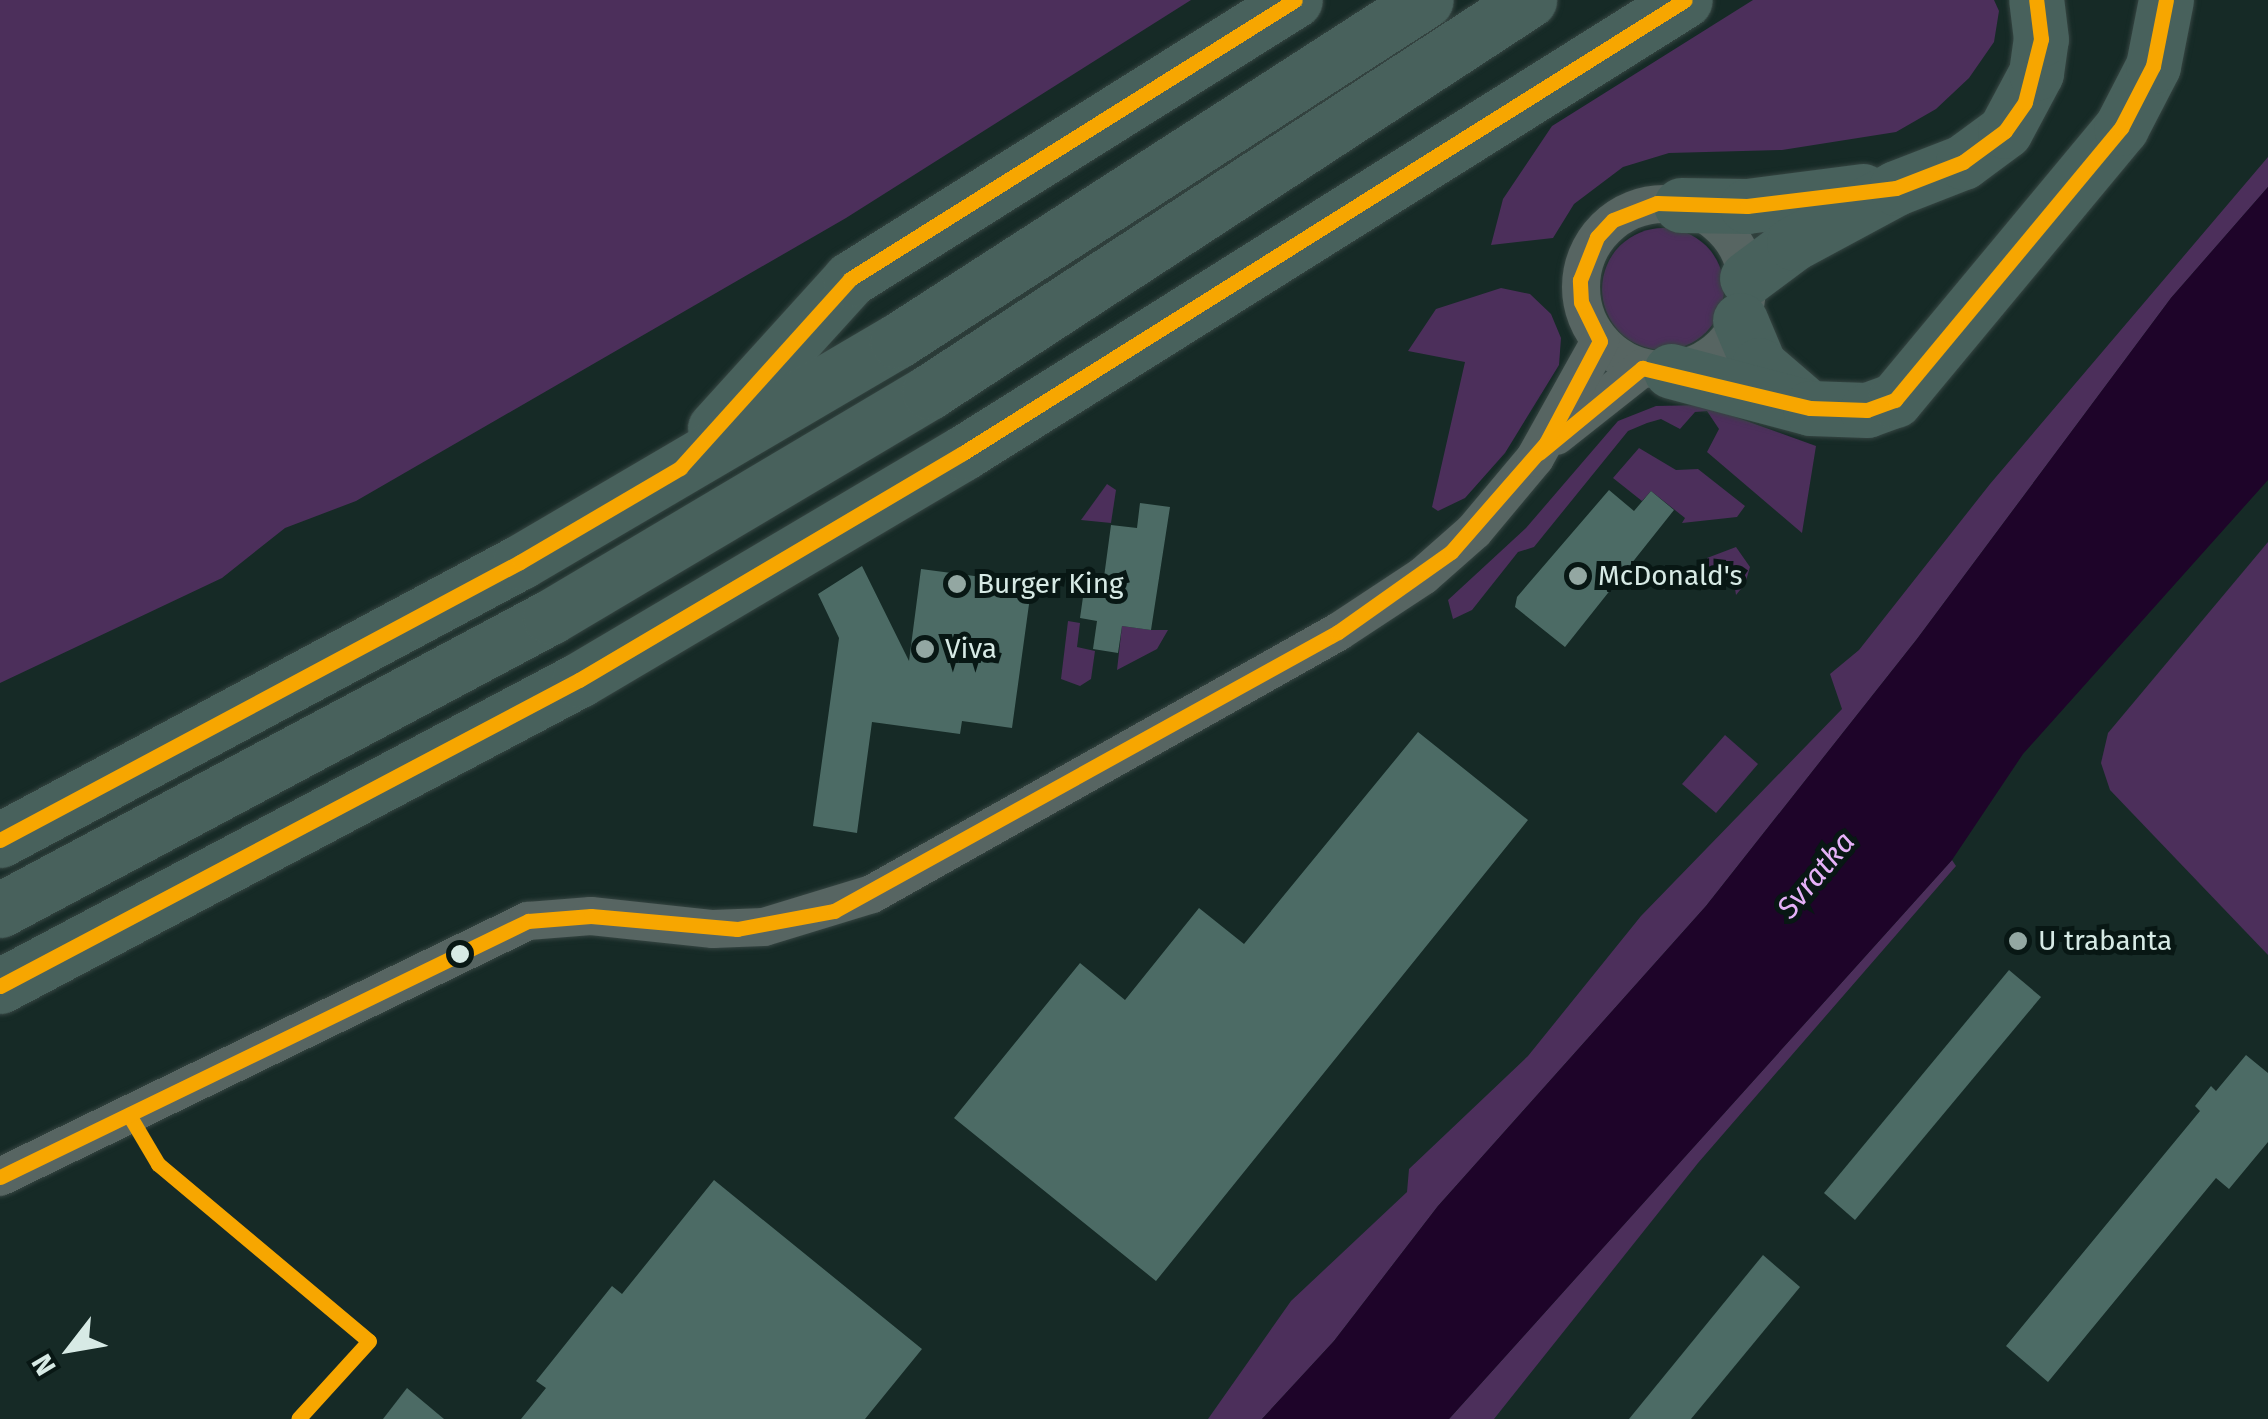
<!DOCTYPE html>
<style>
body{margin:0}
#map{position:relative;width:2268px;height:1419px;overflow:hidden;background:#162a26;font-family:"Fira Sans",sans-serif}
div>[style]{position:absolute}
.green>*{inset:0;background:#4c2f5b}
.round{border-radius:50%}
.water>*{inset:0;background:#1e0429}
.building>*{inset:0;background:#4c6b65}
.roads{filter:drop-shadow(0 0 2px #364542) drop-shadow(0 0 2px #364542)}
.street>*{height:38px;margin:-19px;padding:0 19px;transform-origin:19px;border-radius:19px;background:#576562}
.street>.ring{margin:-19px;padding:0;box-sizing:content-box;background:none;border:38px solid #576562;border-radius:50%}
.highway>*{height:55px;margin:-27.5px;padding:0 27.5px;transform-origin:27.5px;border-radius:27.5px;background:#48615c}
.bus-1>*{height:15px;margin:-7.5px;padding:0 7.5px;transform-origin:7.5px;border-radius:7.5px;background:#f7a600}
.dots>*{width:28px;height:28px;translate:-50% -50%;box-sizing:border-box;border:5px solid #081714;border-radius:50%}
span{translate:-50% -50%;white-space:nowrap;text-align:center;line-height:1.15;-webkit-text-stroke:10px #081714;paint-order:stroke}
.poi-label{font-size:28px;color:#d7eae5}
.left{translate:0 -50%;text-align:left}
.water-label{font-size:30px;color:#e5b1f8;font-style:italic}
.north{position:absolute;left:20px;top:1299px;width:100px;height:100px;-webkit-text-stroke:8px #081714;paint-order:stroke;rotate:239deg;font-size:28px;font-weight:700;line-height:40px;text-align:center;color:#d7eae5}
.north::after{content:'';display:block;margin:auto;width:35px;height:45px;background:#d7eae5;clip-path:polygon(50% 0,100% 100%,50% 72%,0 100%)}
</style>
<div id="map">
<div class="green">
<div style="clip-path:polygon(0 0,1191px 0,846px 218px,356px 501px,285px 528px,222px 578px,0 683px)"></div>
<div style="clip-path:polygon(1753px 0,1994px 0,1999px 11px,1994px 42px,1969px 78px,1936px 109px,1896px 132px,1782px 150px,1669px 153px,1623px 167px,1574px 204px,1553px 238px,1491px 245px,1503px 199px,1552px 126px)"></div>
<div style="clip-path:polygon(2268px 157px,2268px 187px,2171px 298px,1917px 639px,1706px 906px,1438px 1206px,1334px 1341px,1262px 1419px,1208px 1419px,1291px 1301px,1407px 1192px,1409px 1169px,1528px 1056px,1641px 916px,1842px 709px,1830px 674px,1859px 650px,1990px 484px)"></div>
<div class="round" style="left:1602px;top:228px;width:122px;height:122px"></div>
<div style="clip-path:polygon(1501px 288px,1530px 294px,1551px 314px,1561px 338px,1559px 365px,1505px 453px,1465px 498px,1438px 511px,1432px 507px,1465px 362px,1408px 351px,1436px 309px)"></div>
<div style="clip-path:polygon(1702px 405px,1816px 446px,1802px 533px,1707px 452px,1719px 429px,1707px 411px,1695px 412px,1680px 429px,1661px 419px,1647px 423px,1628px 431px,1534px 547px,1518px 552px,1472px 610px,1453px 619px,1448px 600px,1526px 528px,1618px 421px,1656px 406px)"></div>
<div style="clip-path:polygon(1639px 448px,1676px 470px,1698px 469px,1745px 506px,1737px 517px,1682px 523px,1685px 518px,1651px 491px,1642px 501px,1613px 478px)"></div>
<div style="clip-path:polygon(1107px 484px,1116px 490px,1111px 523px,1081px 520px)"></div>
<div style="clip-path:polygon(2268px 542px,2268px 955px,2110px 790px,2101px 763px,2108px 733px)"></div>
<div style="clip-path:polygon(1736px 547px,1750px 567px,1745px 584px,1736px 595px,1731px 564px,1710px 589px,1707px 558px)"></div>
<div style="clip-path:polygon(1068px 621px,1080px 623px,1077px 647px,1095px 651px,1091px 679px,1080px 686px,1061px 679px)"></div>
<div style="clip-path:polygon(1122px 626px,1151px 630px,1168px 630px,1157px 649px,1117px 670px)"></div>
<div style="clip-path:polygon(1725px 735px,1758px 764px,1716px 813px,1682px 784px)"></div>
<div style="clip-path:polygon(1952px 860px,1956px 866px,1698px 1163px,1494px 1419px,1449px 1419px)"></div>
</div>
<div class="water">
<div style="clip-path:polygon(2268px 187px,2268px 480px,2023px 754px,1952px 860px,1449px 1419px,1262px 1419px,1334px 1341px,1438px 1206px,1706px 906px,1917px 639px,2171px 298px)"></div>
</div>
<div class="building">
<div style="clip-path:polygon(1609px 490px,1634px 511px,1651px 491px,1674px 510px,1565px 647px,1515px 607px,1517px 597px)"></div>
<div style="clip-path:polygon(1140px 503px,1170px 507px,1151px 630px,1122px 626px,1118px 653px,1093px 649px,1097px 621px,1080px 618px,1084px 590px,1102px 592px,1111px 525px,1137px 528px)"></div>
<div style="clip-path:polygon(862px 566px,909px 661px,921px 569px,982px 577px,980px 590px,1030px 597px,1012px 728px,962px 721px,960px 734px,872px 722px,857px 833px,813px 826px,839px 638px,818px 594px)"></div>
<div style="clip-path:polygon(1418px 732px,1528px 820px,1156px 1281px,954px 1118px,1080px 963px,1125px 1000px,1199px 908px,1244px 944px)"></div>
<div style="clip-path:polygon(2009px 970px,2041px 997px,1855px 1220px,1824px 1193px)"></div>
<div style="clip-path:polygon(2246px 1055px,2268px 1073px,2268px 1142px,2229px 1189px,2216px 1178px,2048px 1382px,2006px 1346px,2200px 1111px,2195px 1106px,2211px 1086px,2216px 1091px)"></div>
<div style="clip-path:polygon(714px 1180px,922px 1349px,865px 1419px,521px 1419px,546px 1388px,536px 1381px,612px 1286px,622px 1294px)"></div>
<div style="clip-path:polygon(1763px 1255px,1800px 1287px,1691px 1419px,1629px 1419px)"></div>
<div style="clip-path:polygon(407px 1388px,444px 1419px,383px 1419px)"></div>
</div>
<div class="roads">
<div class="street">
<div class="ring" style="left:1581px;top:204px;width:128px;height:128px"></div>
<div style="left:1556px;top:436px;width:110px;rotate:-38.3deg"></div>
<div style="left:0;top:1177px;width:587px;rotate:-25.87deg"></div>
<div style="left:528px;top:921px;width:63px;rotate:-4.5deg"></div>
<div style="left:591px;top:916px;width:123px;rotate:6.1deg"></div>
<div style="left:713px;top:929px;width:51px;rotate:-2.2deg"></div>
<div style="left:764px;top:927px;width:113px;rotate:-17deg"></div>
<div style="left:872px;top:894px;width:535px;rotate:-29.35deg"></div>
<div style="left:1338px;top:632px;width:102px;rotate:-33.4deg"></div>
<div style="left:1423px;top:576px;width:68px;rotate:-41.4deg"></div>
<div style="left:1474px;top:531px;width:95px;rotate:-50.1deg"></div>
<div style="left:1535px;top:458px;width:134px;rotate:-60.9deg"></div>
</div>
<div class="highway">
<div style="left:1681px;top:205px;width:66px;rotate:0.9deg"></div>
<div style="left:1747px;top:206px;width:117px;rotate:-7.4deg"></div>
<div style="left:1747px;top:278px;width:59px;rotate:-36.7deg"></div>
<div style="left:1794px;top:243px;width:116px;rotate:-28.3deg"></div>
<div style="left:1896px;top:188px;width:72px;rotate:-21.2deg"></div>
<div style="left:1963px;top:162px;width:52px;rotate:-36.4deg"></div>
<div style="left:2005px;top:131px;width:66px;rotate:-61.9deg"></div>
<div style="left:2036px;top:73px;width:34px;rotate:-82deg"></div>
<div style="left:2041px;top:39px;width:39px;rotate:-97deg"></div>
<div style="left:1740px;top:320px;width:49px;rotate:67.1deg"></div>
<div style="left:1759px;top:365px;width:58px;rotate:40.8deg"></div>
<div style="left:1671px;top:371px;width:144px;rotate:14.9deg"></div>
<div style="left:1810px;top:408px;width:57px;rotate:2deg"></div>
<div style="left:1867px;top:410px;width:30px;rotate:-20deg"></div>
<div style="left:1895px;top:400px;width:354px;rotate:-50.3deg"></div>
<div style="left:2121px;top:128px;width:70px;rotate:-62.7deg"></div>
<div style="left:2153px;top:66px;width:67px;rotate:-78.9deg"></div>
<div style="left:715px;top:428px;width:201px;rotate:-47.8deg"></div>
<div style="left:850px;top:279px;width:525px;rotate:-32.09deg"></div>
<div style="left:0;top:840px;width:590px;rotate:-28.13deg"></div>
<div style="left:520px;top:562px;width:437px;rotate:-30.4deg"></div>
<div style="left:897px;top:341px;width:629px;rotate:-32.81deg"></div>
<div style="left:0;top:910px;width:623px;rotate:-28.05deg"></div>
<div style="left:550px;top:617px;width:441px;rotate:-30.7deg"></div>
<div style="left:929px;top:392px;width:717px;rotate:-33.16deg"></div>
<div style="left:0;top:986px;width:655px;rotate:-27.86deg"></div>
<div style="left:579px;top:680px;width:446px;rotate:-30.6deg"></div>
<div style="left:963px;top:453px;width:852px;rotate:-32.11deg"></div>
</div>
</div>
<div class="bus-1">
<div style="left:1539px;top:453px;width:134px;rotate:-39.5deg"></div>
<div style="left:1642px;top:368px;width:173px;rotate:13.4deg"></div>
<div style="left:1810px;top:408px;width:57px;rotate:2deg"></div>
<div style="left:1867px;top:410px;width:30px;rotate:-20deg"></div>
<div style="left:1895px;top:400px;width:354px;rotate:-50.3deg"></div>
<div style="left:2121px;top:128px;width:70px;rotate:-62.7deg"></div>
<div style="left:2153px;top:66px;width:67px;rotate:-78.9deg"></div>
<div style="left:0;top:840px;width:590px;rotate:-28.13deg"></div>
<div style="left:520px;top:562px;width:186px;rotate:-30.4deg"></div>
<div style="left:680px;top:468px;width:254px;rotate:-48deg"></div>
<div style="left:850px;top:279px;width:525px;rotate:-32.09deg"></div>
<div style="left:0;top:986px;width:655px;rotate:-27.86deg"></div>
<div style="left:579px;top:680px;width:446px;rotate:-30.6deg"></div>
<div style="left:963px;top:453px;width:852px;rotate:-32.11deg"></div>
<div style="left:129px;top:1115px;width:57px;rotate:59.4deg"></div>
<div style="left:158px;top:1164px;width:275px;rotate:40deg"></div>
<div style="left:369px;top:1341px;width:105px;rotate:132.3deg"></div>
<div style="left:0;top:1177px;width:587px;rotate:-25.87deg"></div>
<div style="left:528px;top:921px;width:63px;rotate:-4.5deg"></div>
<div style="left:591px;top:916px;width:147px;rotate:5.1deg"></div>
<div style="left:737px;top:929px;width:99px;rotate:-10.5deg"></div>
<div style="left:834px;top:911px;width:576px;rotate:-28.97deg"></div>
<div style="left:1338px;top:632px;width:138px;rotate:-35.3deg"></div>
<div style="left:1451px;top:552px;width:145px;rotate:-48.9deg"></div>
<div style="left:1546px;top:443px;width:115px;rotate:-62.1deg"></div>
<div style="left:1600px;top:341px;width:43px;rotate:-116deg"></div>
<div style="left:1581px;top:302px;width:22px;rotate:-93deg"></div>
<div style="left:1580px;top:280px;width:46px;rotate:-68.4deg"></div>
<div style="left:1597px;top:237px;width:23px;rotate:-47deg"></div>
<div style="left:1613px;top:220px;width:47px;rotate:-21.1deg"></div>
<div style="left:1657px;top:203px;width:90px;rotate:1.9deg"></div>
<div style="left:1747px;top:206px;width:150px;rotate:-6.9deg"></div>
<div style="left:1896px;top:188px;width:72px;rotate:-21.2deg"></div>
<div style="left:1963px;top:162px;width:52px;rotate:-36.4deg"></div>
<div style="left:2005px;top:131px;width:35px;rotate:-55deg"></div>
<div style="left:2025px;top:102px;width:65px;rotate:-75.7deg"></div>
<div style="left:2041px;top:39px;width:39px;rotate:-97deg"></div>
</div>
<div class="dots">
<div style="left:1578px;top:576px;background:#93a7a2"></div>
<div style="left:957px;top:584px;background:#93a7a2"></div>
<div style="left:925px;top:649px;background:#93a7a2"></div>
<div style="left:2018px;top:941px;background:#93a7a2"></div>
<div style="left:460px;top:954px;background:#d7eae5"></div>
</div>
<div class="poi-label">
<span class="left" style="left:1598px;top:576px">McDonald's</span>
<span class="left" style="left:977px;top:584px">Burger King</span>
<span class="left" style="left:945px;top:649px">Viva</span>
<span class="left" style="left:2038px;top:941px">U trabanta</span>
</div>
<div class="water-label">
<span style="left:1816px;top:875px;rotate:-50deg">Svratka</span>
</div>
<div class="north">N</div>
</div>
